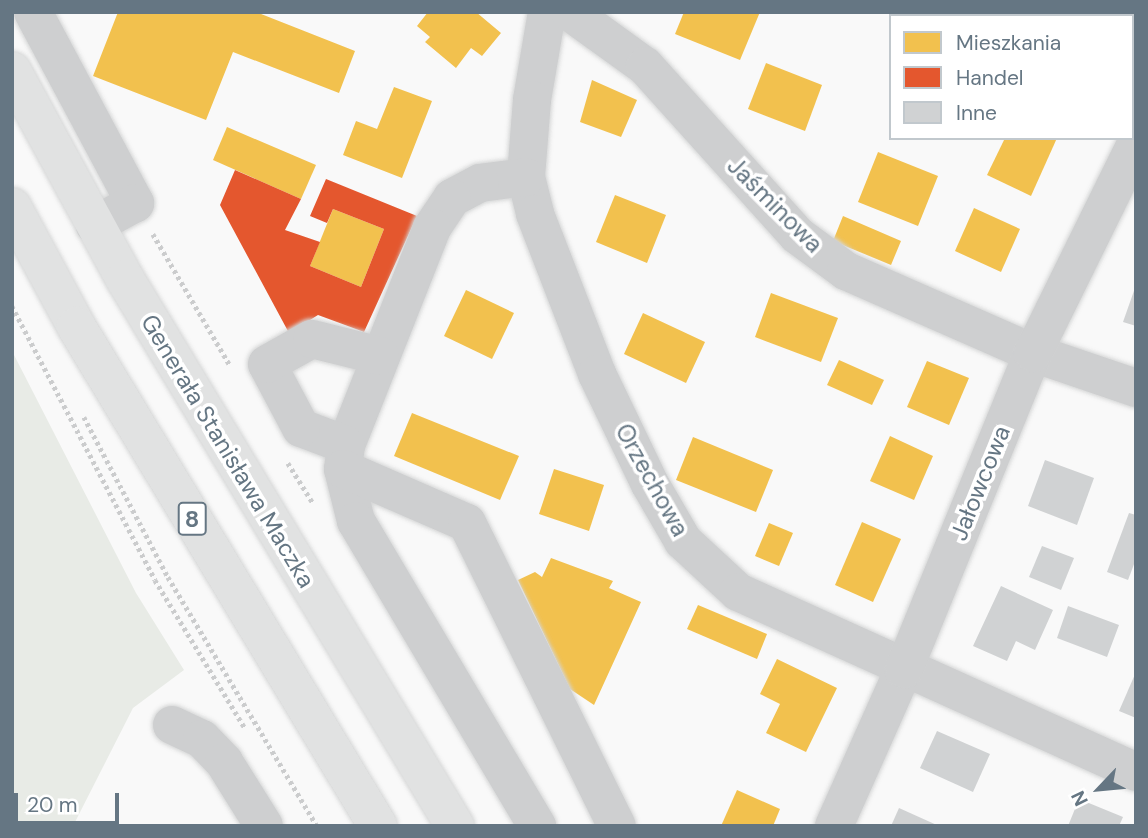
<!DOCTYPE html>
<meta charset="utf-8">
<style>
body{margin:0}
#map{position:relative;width:1148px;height:838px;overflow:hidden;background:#f9f9f9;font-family:"DM Sans",sans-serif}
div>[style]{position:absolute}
.green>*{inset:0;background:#e8ebe6}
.homes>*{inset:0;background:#f2c14e}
.shops>*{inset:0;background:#e4572e}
.building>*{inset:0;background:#d0d2d3}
.path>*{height:4.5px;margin-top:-2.25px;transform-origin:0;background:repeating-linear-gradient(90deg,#cbcccd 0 3.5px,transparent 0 7px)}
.roads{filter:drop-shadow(0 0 2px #d5d6d6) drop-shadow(0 0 2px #d5d6d6)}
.minor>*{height:38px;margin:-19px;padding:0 19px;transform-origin:19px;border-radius:19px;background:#cecfd0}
.highway>*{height:38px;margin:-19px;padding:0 19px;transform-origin:19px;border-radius:19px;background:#e1e2e2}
span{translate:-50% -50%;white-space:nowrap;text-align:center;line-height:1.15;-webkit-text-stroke:7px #fff;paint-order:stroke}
.shield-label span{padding:2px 5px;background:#fff;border:2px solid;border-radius:5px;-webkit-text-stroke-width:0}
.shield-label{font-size:23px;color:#657683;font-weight:700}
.street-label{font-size:24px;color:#657683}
.frame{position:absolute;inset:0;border:14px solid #657683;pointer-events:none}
.legend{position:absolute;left:889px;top:14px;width:245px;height:126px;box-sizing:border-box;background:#fff;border:2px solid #c1c8cd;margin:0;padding:9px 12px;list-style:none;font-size:21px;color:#657683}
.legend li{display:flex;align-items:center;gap:14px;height:35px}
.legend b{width:35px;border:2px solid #c1c8cd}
.north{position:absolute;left:1064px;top:754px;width:70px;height:70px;-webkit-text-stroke:5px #fff;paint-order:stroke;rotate:244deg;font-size:19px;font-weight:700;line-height:28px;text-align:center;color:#657683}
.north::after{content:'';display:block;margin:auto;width:24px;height:32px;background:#657683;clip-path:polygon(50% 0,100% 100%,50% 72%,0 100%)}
.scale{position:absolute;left:14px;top:793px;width:105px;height:32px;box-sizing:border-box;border:4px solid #657683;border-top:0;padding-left:9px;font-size:21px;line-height:24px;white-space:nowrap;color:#657683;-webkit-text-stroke:5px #fff;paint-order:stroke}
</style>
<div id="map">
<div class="green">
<div style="clip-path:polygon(12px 351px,136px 593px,184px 670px,133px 708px,73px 826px,12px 826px)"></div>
</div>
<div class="homes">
<div style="clip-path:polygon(118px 12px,256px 12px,355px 51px,339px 93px,233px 52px,206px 120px,93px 76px)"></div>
<div style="clip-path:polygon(428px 12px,476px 12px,501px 33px,482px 56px,471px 48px,456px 68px,425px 42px,430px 37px,417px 26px)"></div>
<div style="clip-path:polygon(684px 12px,760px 12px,740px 60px,675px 34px)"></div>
<div style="clip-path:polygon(1109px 12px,1129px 12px,1128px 16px)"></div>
<div style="clip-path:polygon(766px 63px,822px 85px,805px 131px,748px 109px)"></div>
<div style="clip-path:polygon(592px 80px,637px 100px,621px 137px,580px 122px)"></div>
<div style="clip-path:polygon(394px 87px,432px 101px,402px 178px,343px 155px,356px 121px,377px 129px)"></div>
<div style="clip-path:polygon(227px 127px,316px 165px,301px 199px,213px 160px)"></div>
<div style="clip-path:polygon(1005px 138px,1057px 138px,1031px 196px,987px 175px)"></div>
<div style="clip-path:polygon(878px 152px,938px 176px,918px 226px,858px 202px)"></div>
<div style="clip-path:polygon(615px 195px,666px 215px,647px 263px,596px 242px)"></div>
<div style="clip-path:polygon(974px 208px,1020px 229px,1001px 272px,955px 251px)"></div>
<div style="clip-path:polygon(333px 209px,384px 229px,361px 287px,310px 266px)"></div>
<div style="clip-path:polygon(843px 216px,901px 241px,891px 265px,833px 241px)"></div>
<div style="clip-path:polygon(466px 290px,514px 313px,492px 359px,444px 336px)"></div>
<div style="clip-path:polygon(771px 293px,838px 318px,821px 362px,755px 337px)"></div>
<div style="clip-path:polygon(643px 313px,705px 342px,686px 383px,624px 354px)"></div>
<div style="clip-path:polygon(839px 360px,884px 380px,872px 405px,827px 385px)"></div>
<div style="clip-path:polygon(927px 361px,969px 378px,949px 425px,907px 407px)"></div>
<div style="clip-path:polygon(412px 413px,519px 456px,500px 500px,394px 456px)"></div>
<div style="clip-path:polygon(890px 436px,933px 456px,914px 500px,870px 481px)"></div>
<div style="clip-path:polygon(693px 437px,773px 470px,756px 512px,676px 480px)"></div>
<div style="clip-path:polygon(554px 469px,604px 485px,589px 531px,539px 514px)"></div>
<div style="clip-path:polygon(862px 522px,901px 539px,873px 602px,835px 585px)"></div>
<div style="clip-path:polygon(769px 523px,793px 533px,779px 566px,755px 556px)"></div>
<div style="clip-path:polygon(551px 558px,613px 581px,609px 588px,641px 602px,594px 705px,570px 689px,518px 580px,535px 572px,542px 577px)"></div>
<div style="clip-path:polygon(698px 605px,767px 634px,757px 659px,687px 629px)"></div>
<div style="clip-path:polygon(777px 659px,837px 688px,806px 752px,766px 733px,780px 704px,760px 694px)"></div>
<div style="clip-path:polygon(737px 790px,780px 809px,773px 826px,721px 826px)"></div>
</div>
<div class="shops">
<div style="clip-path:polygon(235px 170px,301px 199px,285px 230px,320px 242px,310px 266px,361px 287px,384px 229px,333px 209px,327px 223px,310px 216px,326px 179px,417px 216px,364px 332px,318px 315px,289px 333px,220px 205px)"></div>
</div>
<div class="building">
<div style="clip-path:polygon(1136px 285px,1136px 326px,1123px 322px)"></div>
<div style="clip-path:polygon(1045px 460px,1094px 478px,1077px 525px,1028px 506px)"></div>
<div style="clip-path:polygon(1129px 513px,1136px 515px,1136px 559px,1128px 580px,1107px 572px)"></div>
<div style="clip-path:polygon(1042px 546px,1074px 558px,1061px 590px,1029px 577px)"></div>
<div style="clip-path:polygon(1001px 586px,1053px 610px,1035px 650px,1016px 641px,1007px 661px,973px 646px)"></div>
<div style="clip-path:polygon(1068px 606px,1119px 625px,1107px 657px,1057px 638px)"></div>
<div style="clip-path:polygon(1136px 672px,1136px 718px,1119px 711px)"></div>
<div style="clip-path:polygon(937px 731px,990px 754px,973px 792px,920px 768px)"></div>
<div style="clip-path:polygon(1079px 799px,1123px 817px,1119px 826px,1068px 826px)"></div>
<div style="clip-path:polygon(899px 808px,939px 826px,891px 826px)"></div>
</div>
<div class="path">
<div style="left:153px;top:234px;width:152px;rotate:59.6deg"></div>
<div style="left:12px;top:306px;width:309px;rotate:62.4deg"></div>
<div style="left:155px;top:580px;width:173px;rotate:58.7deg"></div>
<div style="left:84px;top:417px;width:181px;rotate:62.3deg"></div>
<div style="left:168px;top:577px;width:290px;rotate:59.1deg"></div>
<div style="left:288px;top:463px;width:47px;rotate:58deg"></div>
</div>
<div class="roads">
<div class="minor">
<div style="left:33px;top:12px;width:217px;rotate:61.9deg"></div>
<div style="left:135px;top:203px;width:46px;rotate:151.2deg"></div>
<div style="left:547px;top:12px;width:89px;rotate:99.7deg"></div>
<div style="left:532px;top:100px;width:77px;rotate:94.5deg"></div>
<div style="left:526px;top:177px;width:38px;rotate:76deg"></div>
<div style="left:535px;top:214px;width:172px;rotate:68.8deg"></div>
<div style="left:597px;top:374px;width:122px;rotate:64.3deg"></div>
<div style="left:650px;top:484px;width:66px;rotate:59.9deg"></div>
<div style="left:683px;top:541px;width:75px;rotate:42.8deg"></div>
<div style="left:738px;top:592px;width:437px;rotate:24.3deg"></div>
<div style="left:570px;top:12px;width:92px;rotate:35.8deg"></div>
<div style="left:645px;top:66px;width:227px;rotate:48deg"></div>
<div style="left:797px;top:235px;width:61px;rotate:36.3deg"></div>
<div style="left:846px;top:271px;width:204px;rotate:23.7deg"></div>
<div style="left:1033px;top:353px;width:109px;rotate:18.8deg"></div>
<div style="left:526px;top:177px;width:46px;rotate:172.6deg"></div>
<div style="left:480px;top:183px;width:32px;rotate:152deg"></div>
<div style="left:452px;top:198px;width:36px;rotate:124deg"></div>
<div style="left:432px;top:228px;width:233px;rotate:111.6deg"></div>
<div style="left:346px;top:445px;width:24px;rotate:97deg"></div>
<div style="left:343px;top:469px;width:54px;rotate:76deg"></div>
<div style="left:356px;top:521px;width:355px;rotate:59.3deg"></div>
<div style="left:346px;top:445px;width:48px;rotate:-159.3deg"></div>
<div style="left:301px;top:428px;width:72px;rotate:-118deg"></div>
<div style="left:267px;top:364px;width:51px;rotate:-29.1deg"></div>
<div style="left:312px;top:339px;width:70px;rotate:14deg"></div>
<div style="left:343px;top:469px;width:135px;rotate:23.5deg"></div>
<div style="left:467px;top:523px;width:338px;rotate:63.7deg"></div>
<div style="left:172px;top:725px;width:33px;rotate:25deg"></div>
<div style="left:202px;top:739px;width:32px;rotate:46deg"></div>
<div style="left:224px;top:762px;width:75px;rotate:58deg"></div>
<div style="left:834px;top:826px;width:172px;rotate:-66deg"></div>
<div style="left:904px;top:669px;width:341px;rotate:-67.8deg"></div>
<div style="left:1033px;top:353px;width:233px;rotate:-63.8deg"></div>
</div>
<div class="highway">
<div style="left:12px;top:71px;width:237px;rotate:61.5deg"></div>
<div style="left:125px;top:279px;width:639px;rotate:58.9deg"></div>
<div style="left:12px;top:207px;width:135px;rotate:61.7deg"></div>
<div style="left:76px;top:326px;width:584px;rotate:58.87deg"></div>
</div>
</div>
<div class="shield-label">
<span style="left:192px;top:519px">8</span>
</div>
<div class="street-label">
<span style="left:775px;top:205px;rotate:45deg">Jaśminowa</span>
<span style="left:228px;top:451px;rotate:59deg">Generała Stanisława Maczka</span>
<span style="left:652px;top:480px;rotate:61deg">Orzechowa</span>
<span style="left:980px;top:483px;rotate:-68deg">Jałowcowa</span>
</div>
<div class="frame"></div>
<ul class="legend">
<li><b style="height:19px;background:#f2c14e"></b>Mieszkania</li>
<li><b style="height:19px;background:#e4572e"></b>Handel</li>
<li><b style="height:19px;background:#d0d2d3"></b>Inne</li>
</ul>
<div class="north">N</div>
<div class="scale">20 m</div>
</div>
